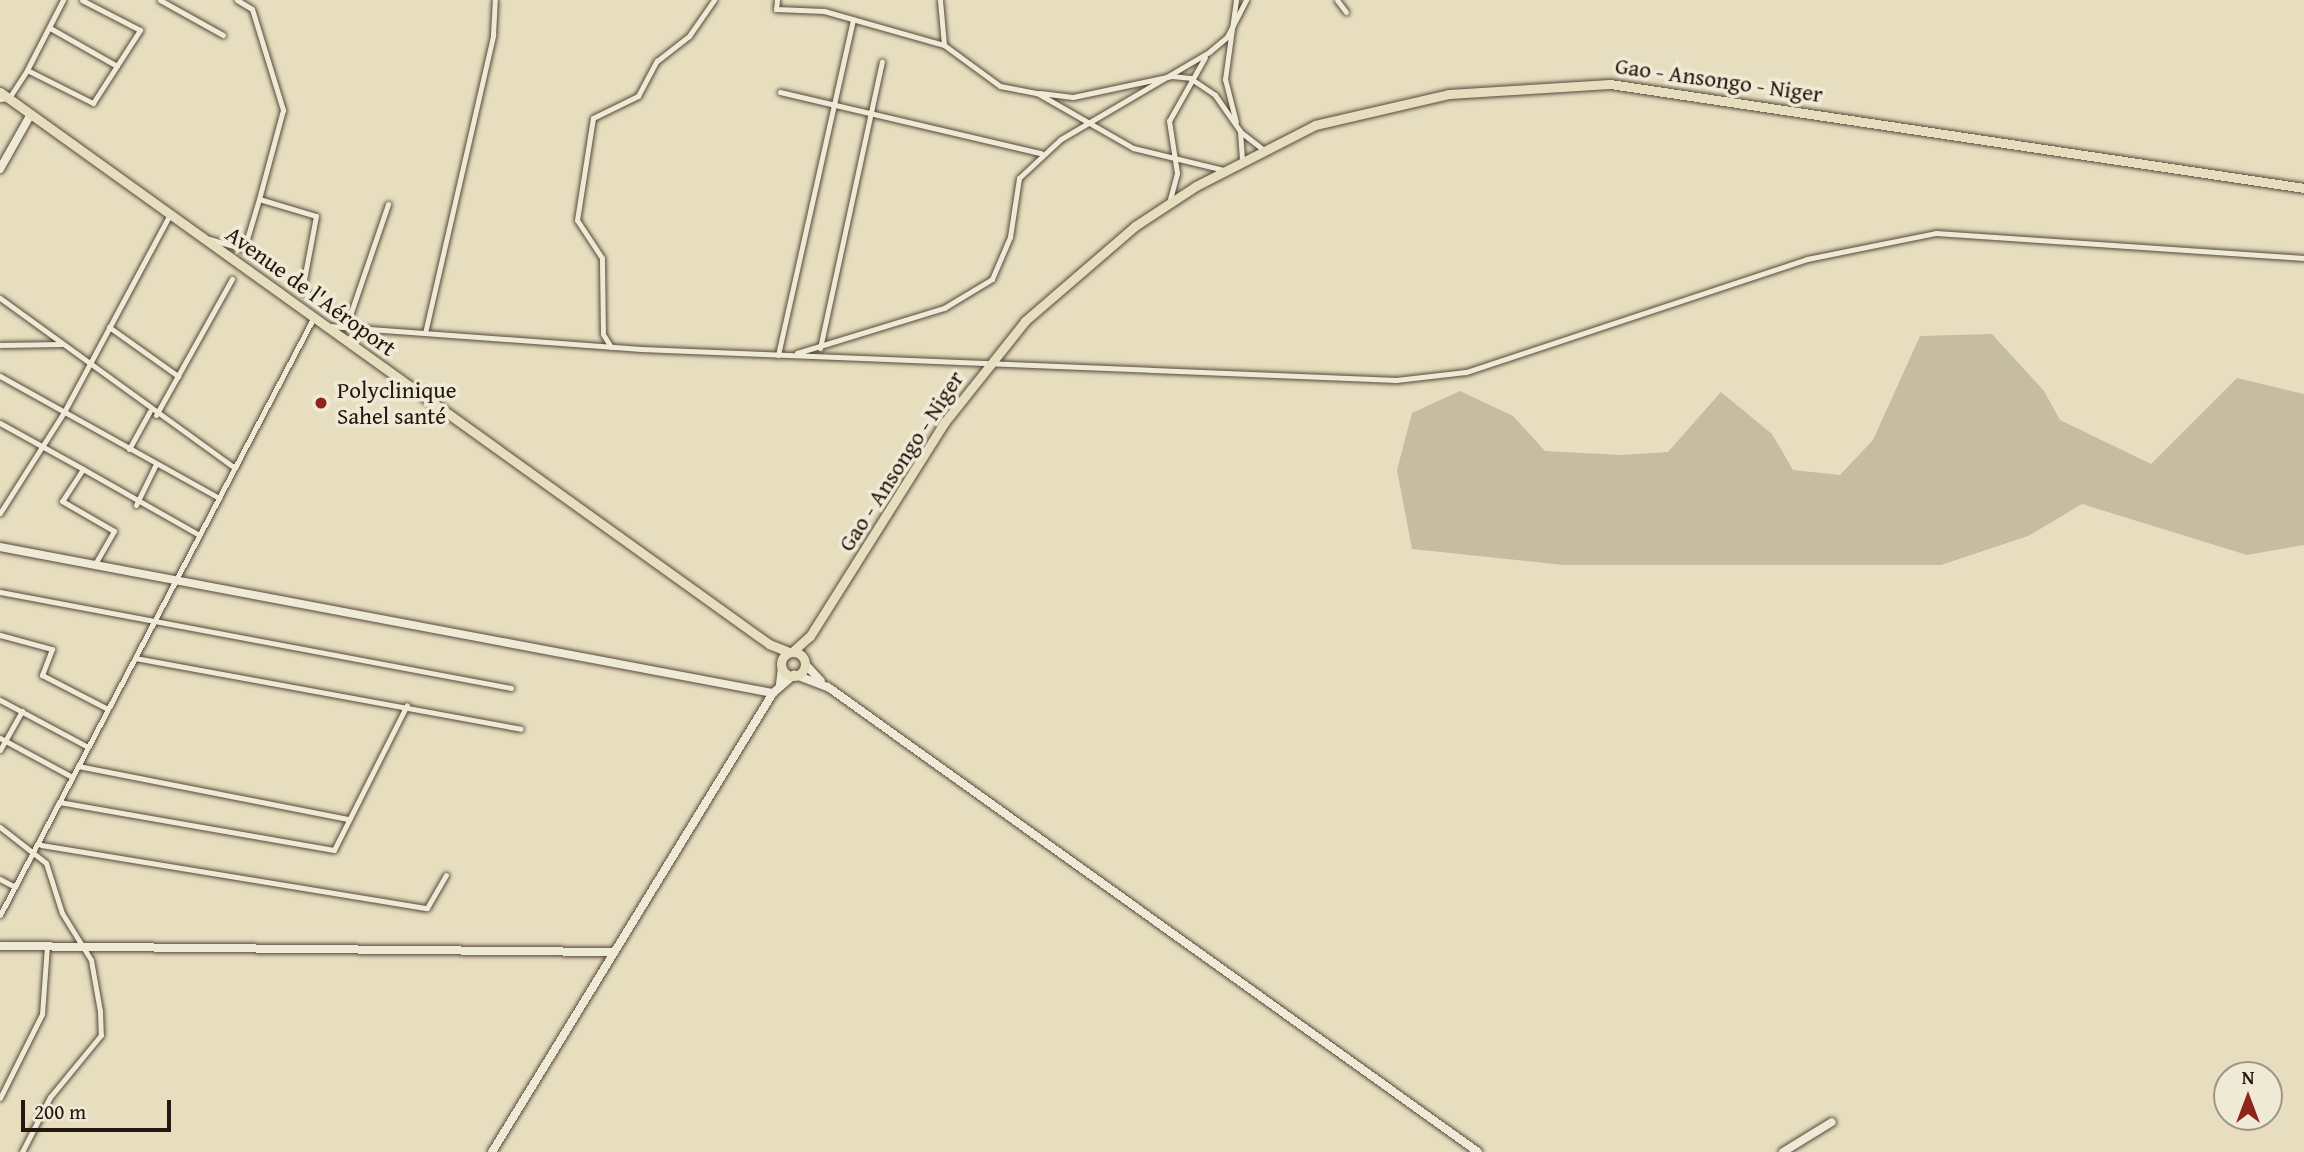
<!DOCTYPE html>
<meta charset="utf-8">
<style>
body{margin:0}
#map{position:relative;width:2304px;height:1152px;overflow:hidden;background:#e7debf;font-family:"Gentium Book Plus",serif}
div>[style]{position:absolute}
.green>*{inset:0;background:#c6bca1}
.roads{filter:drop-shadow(0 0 2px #56483c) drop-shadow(0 0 2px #56483c)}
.street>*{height:5px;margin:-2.5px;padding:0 2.5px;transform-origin:2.5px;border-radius:2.5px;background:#efead5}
.secondary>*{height:8px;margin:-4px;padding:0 4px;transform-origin:4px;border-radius:4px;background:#efead5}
.primary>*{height:9px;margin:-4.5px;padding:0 4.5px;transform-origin:4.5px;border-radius:4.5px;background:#e7debf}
.primary>.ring{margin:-4.5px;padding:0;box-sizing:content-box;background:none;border:9px solid #e7debf;border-radius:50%}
.dots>*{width:19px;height:19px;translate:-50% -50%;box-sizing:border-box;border:4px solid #efead5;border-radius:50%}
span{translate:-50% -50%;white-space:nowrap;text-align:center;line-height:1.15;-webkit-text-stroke:7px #efead5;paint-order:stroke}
.street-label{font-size:23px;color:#261610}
.poi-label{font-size:23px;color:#261610}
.left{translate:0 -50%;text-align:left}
.north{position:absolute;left:2213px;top:1061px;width:70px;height:70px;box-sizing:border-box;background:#efead5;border:2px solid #9f9586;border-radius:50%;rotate:0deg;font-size:19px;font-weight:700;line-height:28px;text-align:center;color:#261610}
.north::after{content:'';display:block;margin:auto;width:24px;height:32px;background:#8f2418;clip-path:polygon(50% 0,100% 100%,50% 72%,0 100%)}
.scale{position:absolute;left:21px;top:1100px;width:150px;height:32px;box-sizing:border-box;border:4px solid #261610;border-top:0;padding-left:9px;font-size:21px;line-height:24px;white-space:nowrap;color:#261610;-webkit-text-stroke:5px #efead5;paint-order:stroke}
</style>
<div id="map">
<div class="green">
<div style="clip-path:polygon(1992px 334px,2044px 391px,2060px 420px,2151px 464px,2237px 378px,2304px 394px,2304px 545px,2247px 555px,2082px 504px,2028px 536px,1941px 565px,1563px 565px,1412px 549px,1397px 470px,1412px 413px,1460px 391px,1513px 416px,1545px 451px,1621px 455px,1668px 452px,1721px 392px,1772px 434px,1793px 470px,1840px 475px,1873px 440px,1920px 336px)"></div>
</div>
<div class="roads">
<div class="street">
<div style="left:160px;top:0;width:72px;rotate:29.1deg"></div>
<div style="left:237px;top:0;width:17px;rotate:31deg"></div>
<div style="left:252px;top:9px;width:106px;rotate:72.9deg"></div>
<div style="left:283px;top:110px;width:92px;rotate:105.1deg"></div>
<div style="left:259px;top:199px;width:59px;rotate:16.6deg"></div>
<div style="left:316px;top:216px;width:75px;rotate:100.7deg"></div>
<div style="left:302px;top:290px;width:50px;rotate:32.7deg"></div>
<div style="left:344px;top:317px;width:10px;rotate:79deg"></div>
<div style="left:777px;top:0;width:9px;rotate:96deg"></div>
<div style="left:776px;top:9px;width:48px;rotate:2.4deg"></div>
<div style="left:824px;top:11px;width:125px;rotate:15.8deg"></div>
<div style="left:940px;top:0;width:45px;rotate:84.9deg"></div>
<div style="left:944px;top:45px;width:69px;rotate:36.2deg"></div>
<div style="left:1000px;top:86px;width:38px;rotate:11deg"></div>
<div style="left:1037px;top:93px;width:111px;rotate:29.8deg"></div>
<div style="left:1133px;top:148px;width:94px;rotate:13.6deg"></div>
<div style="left:1236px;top:0;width:80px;rotate:97.9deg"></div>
<div style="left:1225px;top:79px;width:44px;rotate:75.7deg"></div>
<div style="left:1337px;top:0;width:15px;rotate:53deg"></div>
<div style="left:50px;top:28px;width:77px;rotate:29.6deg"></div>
<div style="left:27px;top:70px;width:74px;rotate:26.6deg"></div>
<div style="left:93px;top:103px;width:87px;rotate:-57.2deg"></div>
<div style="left:140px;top:30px;width:65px;rotate:-152.7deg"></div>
<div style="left:780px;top:92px;width:268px;rotate:13.2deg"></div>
<div style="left:1040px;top:93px;width:33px;rotate:7deg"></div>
<div style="left:1073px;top:97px;width:101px;rotate:-12deg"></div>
<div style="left:1172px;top:76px;width:18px;rotate:6deg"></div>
<div style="left:1190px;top:78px;width:30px;rotate:34deg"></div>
<div style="left:1215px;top:95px;width:44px;rotate:55.2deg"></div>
<div style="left:1240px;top:131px;width:31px;rotate:86deg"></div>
<div style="left:0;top:99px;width:9px;rotate:-6deg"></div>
<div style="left:9px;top:98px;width:33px;rotate:-57deg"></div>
<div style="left:27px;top:70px;width:79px;rotate:-62.8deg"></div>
<div style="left:1242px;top:133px;width:28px;rotate:38deg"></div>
<div style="left:1169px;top:203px;width:31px;rotate:-75deg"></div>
<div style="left:1177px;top:173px;width:53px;rotate:-98.7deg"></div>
<div style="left:1169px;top:121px;width:73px;rotate:-60.6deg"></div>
<div style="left:209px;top:239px;width:36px;rotate:16deg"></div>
<div style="left:244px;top:249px;width:52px;rotate:-73.3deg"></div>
<div style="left:0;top:298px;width:290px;rotate:35.9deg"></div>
<div style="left:329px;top:326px;width:313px;rotate:4.2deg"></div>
<div style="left:641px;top:349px;width:756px;rotate:2.35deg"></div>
<div style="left:1396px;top:380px;width:70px;rotate:-6.5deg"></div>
<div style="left:1466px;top:372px;width:359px;rotate:-18.3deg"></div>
<div style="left:1807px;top:259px;width:132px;rotate:-11.4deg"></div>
<div style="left:1936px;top:233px;width:369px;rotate:3.9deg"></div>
<div style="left:109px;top:327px;width:85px;rotate:35.4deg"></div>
<div style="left:346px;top:327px;width:130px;rotate:-71.1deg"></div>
<div style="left:425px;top:333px;width:306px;rotate:-77.1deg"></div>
<div style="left:493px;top:35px;width:35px;rotate:-87deg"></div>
<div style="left:0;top:345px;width:62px;rotate:-0.9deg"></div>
<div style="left:611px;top:347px;width:15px;rotate:-122deg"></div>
<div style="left:603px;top:334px;width:76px;rotate:-90.8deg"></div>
<div style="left:602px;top:258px;width:45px;rotate:-123.3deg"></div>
<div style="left:577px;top:220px;width:103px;rotate:-81.1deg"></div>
<div style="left:593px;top:118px;width:50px;rotate:-26.1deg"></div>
<div style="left:638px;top:96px;width:40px;rotate:-62deg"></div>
<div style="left:657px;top:61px;width:41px;rotate:-38deg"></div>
<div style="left:689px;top:36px;width:44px;rotate:-55.2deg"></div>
<div style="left:820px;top:348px;width:293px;rotate:-77.8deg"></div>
<div style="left:797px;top:353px;width:154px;rotate:-17deg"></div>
<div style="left:944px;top:308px;width:56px;rotate:-31.1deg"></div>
<div style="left:992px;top:279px;width:46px;rotate:-66.8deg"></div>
<div style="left:1010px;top:237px;width:60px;rotate:-81.3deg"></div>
<div style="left:1019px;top:178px;width:57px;rotate:-42.9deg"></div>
<div style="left:1061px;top:139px;width:172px;rotate:-30.4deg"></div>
<div style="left:1209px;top:52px;width:23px;rotate:-40deg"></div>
<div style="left:1227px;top:37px;width:42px;rotate:-62.8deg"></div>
<div style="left:778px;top:355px;width:344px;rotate:-77.4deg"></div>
<div style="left:0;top:376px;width:251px;rotate:29.1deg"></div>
<div style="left:156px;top:415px;width:156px;rotate:-60.8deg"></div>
<div style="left:0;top:423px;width:95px;rotate:29deg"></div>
<div style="left:83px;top:469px;width:38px;rotate:123deg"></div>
<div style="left:62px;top:501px;width:60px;rotate:30deg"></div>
<div style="left:114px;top:531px;width:38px;rotate:120deg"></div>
<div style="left:129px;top:449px;width:43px;rotate:-61.1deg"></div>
<div style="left:83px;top:469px;width:133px;rotate:29.6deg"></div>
<div style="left:136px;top:505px;width:46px;rotate:-64deg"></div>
<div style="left:0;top:513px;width:120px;rotate:-57.6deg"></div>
<div style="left:64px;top:412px;width:225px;rotate:-61.8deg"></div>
<div style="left:0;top:592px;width:520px;rotate:10.64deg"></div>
<div style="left:0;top:635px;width:54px;rotate:15.1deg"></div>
<div style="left:52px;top:649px;width:28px;rotate:111deg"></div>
<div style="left:42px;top:675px;width:74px;rotate:27.3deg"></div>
<div style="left:135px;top:658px;width:392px;rotate:10.4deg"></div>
<div style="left:0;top:700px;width:100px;rotate:28.1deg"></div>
<div style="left:0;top:738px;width:82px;rotate:28.4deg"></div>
<div style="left:0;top:750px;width:45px;rotate:-60.6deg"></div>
<div style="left:78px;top:766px;width:275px;rotate:11.1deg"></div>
<div style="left:59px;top:802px;width:279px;rotate:9.9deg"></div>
<div style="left:334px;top:850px;width:162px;rotate:-63.3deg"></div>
<div style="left:0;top:827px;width:58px;rotate:38deg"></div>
<div style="left:46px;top:863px;width:52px;rotate:72.3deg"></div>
<div style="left:62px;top:913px;width:55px;rotate:58.3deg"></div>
<div style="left:91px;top:960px;width:52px;rotate:80deg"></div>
<div style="left:100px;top:1011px;width:24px;rotate:88deg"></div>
<div style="left:101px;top:1035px;width:80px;rotate:129.4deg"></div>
<div style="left:50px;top:1097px;width:62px;rotate:117deg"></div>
<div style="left:41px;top:845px;width:391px;rotate:9.3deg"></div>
<div style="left:427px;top:908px;width:38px;rotate:-60deg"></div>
<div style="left:0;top:879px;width:17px;rotate:28deg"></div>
<div style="left:0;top:915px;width:675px;rotate:-62.3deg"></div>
<div style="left:0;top:1098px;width:94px;rotate:-63.4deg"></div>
<div style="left:42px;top:1014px;width:68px;rotate:-85.8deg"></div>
</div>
<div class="secondary">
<div style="left:0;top:169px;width:63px;rotate:-60.6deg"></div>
<div style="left:0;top:547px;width:787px;rotate:10.7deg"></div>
<div style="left:805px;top:664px;width:23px;rotate:47deg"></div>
<div style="left:796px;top:675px;width:34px;rotate:21deg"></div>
<div style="left:828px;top:687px;width:799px;rotate:35.58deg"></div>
<div style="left:780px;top:684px;width:16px;rotate:-83deg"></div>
<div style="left:0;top:946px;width:612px;rotate:0.56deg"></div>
<div style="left:492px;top:1152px;width:538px;rotate:-58.53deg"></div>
<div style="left:773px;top:693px;width:28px;rotate:-41deg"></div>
<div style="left:1783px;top:1152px;width:57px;rotate:-31.5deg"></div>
</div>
<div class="primary">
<div style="left:0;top:92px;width:947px;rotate:35.67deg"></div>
<div style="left:769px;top:644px;width:22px;rotate:22deg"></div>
<div style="left:792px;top:652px;width:24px;rotate:-42deg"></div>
<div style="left:810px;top:636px;width:252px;rotate:-57.8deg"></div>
<div style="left:944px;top:423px;width:130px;rotate:-51.5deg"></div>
<div style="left:1025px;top:321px;width:145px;rotate:-40.8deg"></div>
<div style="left:1135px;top:226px;width:73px;rotate:-33.3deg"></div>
<div style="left:1196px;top:186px;width:134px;rotate:-27.1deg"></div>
<div style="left:1315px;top:125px;width:138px;rotate:-13deg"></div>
<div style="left:1449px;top:94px;width:161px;rotate:-3.6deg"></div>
<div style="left:1610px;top:84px;width:702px;rotate:8.52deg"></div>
<div class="ring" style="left:781px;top:652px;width:15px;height:15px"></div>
</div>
</div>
<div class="dots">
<div style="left:321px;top:403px;background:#8f2418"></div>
</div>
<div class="street-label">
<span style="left:1719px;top:80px;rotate:8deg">Gao - Ansongo - Niger</span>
<span style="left:311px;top:291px;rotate:36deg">Avenue de l'Aéroport</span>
<span style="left:901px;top:461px;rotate:-57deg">Gao - Ansongo - Niger</span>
</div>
<div class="poi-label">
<span class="left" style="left:337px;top:403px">Polyclinique<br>Sahel santé</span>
</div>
<div class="north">N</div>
<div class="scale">200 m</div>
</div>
